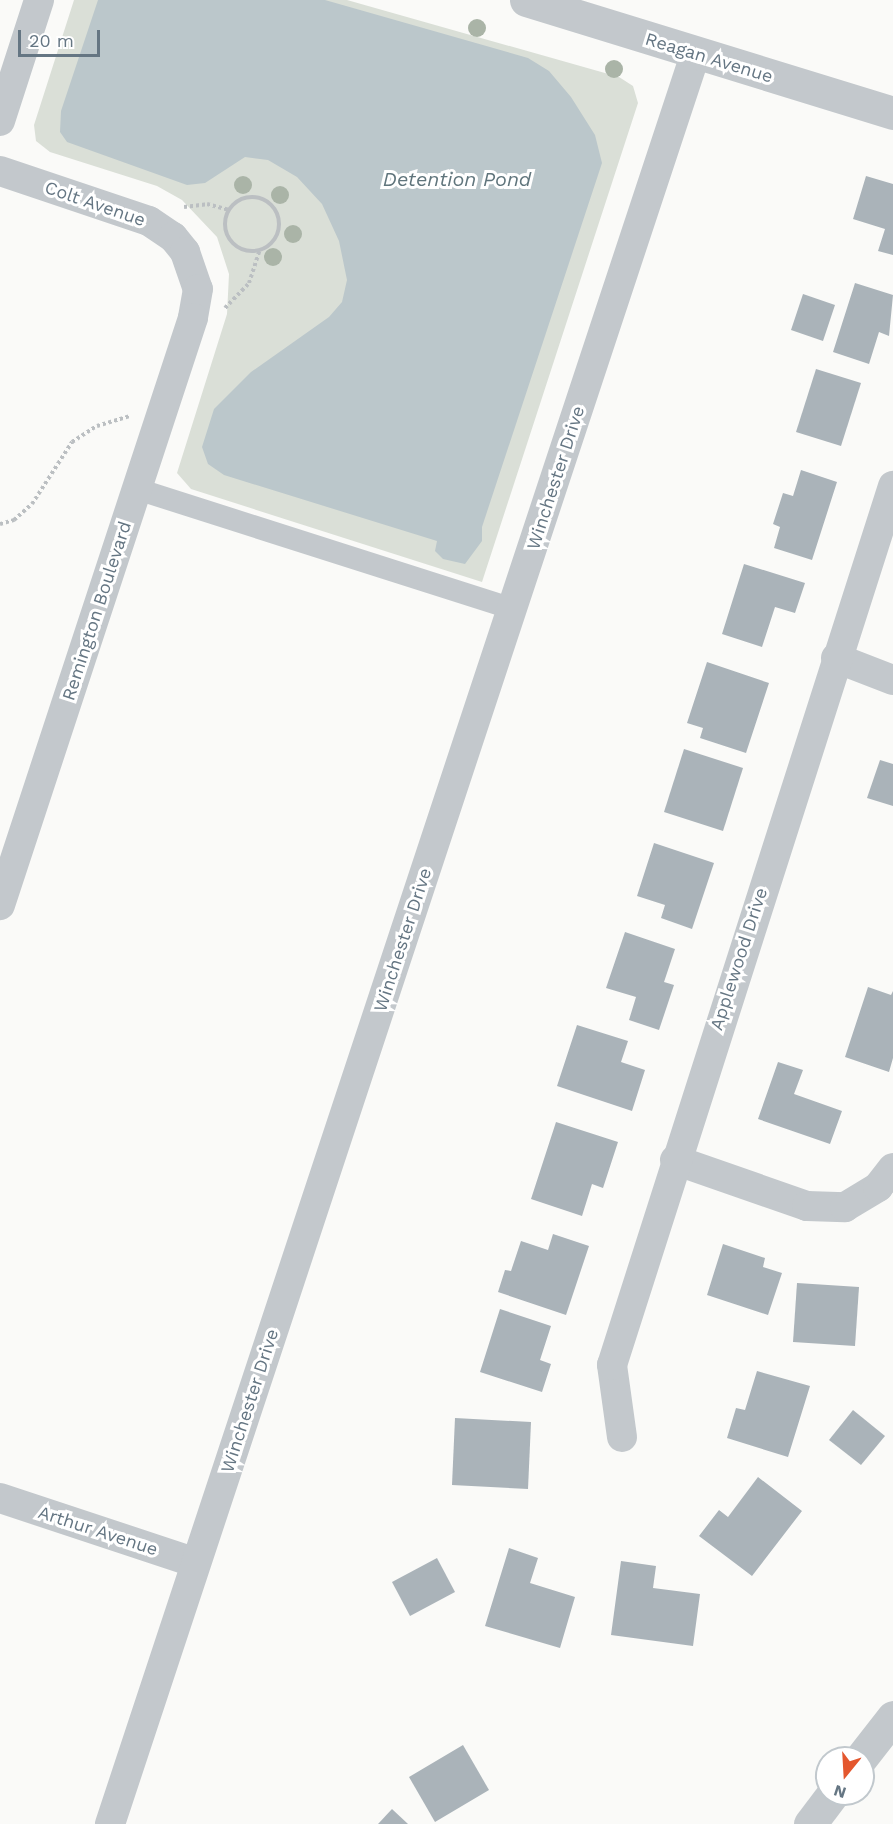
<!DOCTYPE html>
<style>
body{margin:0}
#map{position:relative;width:893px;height:1824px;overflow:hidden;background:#fafaf8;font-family:"Work Sans",sans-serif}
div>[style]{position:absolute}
.green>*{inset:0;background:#dadfd7}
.water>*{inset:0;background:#bbc7cb}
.building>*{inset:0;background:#aab3b9}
.path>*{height:4px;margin-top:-2px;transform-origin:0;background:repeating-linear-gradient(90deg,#bbbfc2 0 3px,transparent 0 6px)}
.path>.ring{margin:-2px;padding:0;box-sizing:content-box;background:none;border:4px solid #bbbfc2;border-radius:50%}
.pedestrian>*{height:22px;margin:-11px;padding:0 11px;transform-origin:11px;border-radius:11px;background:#c3c8cc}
.minor>*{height:30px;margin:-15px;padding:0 15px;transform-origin:15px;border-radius:15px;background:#c3c8cc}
.tertiary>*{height:33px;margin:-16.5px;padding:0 16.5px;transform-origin:16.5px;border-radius:16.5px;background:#c3c8cc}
.trees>*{width:18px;height:18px;margin:-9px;border-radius:50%;background:#aab4a7}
span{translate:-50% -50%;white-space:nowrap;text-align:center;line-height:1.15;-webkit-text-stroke:6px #fff;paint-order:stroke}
.street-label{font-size:18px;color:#657683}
.water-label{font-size:20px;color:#60757c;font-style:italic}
.north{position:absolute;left:815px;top:1746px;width:60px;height:60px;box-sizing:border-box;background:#fff;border:2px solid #c1c8cd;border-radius:50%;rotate:198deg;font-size:16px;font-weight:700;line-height:24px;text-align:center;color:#657683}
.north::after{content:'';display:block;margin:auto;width:21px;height:27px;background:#e4572e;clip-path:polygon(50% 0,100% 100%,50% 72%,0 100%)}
.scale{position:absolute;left:18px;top:30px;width:82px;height:27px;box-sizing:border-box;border:3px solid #657683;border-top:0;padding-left:8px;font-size:18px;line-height:21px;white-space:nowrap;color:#657683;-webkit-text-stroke:4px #fff;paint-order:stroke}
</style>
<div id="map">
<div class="green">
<div style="clip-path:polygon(74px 0,347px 0,619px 77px,633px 86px,638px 103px,482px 582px,191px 489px,177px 473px,227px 314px,229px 274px,217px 237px,182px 200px,157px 186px,50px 152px,36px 141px,34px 125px)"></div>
</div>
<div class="water">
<div style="clip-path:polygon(98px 0,325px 0,528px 58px,549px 71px,571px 97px,595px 135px,602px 163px,482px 527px,482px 541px,465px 564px,443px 559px,435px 551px,437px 541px,224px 475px,208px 464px,202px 447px,214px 409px,251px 372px,329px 317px,342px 302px,347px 280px,339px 241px,322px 204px,297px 177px,268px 160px,245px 157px,205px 183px,187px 185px,67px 142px,60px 132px,61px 111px)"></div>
</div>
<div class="building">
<div style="clip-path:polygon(866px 176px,893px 184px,893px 255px,878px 251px,885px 229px,853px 219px)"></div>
<div style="clip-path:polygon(855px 283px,893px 295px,889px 336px,879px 332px,869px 364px,833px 352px)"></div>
<div style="clip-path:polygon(803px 294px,835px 305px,823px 341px,791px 330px)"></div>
<div style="clip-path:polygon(816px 369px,861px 383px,841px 446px,796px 432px)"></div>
<div style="clip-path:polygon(801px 470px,837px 482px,812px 560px,774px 548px,780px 527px,773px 524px,783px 493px,793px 496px)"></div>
<div style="clip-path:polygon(744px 564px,805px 583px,795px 613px,775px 607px,762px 647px,722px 634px)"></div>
<div style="clip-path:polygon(707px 662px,769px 683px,746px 753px,700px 738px,703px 728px,687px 723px)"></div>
<div style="clip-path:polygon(684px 749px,743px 768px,723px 831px,664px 812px)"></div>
<div style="clip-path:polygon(880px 760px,893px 764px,893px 806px,867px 798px)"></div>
<div style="clip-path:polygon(654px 843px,714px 863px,692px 929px,661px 918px,665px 905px,637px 896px)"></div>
<div style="clip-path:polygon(625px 932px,675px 949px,664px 982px,674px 985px,659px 1030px,629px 1020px,636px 997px,606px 988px)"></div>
<div style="clip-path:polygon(868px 987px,891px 995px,893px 991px,893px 1058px,889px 1072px,845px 1057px)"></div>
<div style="clip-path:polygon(577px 1025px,628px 1041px,621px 1062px,645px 1070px,632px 1111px,557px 1086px)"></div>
<div style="clip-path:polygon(778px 1062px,803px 1070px,794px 1094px,842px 1111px,830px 1144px,758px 1119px)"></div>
<div style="clip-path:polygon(556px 1122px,618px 1142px,603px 1188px,592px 1184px,582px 1216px,531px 1199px)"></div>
<div style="clip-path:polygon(553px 1234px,589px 1246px,566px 1315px,498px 1292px,505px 1270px,511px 1271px,521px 1241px,548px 1250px)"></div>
<div style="clip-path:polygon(723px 1244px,765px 1258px,763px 1267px,782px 1273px,768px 1315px,707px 1295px)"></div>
<div style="clip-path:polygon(797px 1283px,859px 1287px,855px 1346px,793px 1342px)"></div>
<div style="clip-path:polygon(500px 1309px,551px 1326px,540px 1360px,551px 1364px,542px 1392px,480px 1372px)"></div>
<div style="clip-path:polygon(757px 1371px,810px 1386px,788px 1457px,727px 1438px,736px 1408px,745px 1410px)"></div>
<div style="clip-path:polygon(853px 1410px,885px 1436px,861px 1465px,829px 1440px)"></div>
<div style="clip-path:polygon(455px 1418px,531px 1422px,528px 1489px,452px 1485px)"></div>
<div style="clip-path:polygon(758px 1477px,802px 1511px,752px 1576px,699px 1536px,719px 1510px,728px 1517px)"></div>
<div style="clip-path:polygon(509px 1548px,538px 1558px,530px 1583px,575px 1597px,560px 1648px,485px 1626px)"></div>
<div style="clip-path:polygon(437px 1558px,455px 1592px,410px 1616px,392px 1582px)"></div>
<div style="clip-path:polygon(621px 1561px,656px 1566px,653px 1588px,700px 1594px,693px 1646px,611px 1635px)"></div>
<div style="clip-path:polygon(463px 1745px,489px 1790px,435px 1822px,409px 1777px)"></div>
<div style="clip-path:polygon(392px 1809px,408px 1824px,378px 1824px)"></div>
</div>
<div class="path">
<div class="ring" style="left:225px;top:197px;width:50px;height:50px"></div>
<div style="left:184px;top:207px;width:23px;rotate:-7deg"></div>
<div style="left:207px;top:204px;width:23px;rotate:15deg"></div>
<div style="left:225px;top:308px;width:35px;rotate:-46deg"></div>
<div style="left:249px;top:283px;width:35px;rotate:-72deg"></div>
<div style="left:0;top:524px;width:15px;rotate:-16deg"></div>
<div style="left:14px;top:520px;width:24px;rotate:-42deg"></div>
<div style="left:32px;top:504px;width:74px;rotate:-57.2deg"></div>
<div style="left:72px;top:442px;width:30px;rotate:-33deg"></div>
<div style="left:97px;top:426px;width:34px;rotate:-17deg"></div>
</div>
<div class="pedestrian">
<div style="left:137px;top:489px;width:395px;rotate:17.7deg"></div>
</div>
<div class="minor">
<div style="left:0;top:121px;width:127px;rotate:-72.1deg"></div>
<div style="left:0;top:171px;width:157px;rotate:18.6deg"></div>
<div style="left:149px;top:221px;width:29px;rotate:34deg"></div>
<div style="left:173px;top:237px;width:19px;rotate:51deg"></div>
<div style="left:185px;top:252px;width:39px;rotate:71deg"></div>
<div style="left:198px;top:289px;width:29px;rotate:100deg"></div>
<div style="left:193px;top:318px;width:618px;rotate:108.2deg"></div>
<div style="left:836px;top:658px;width:61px;rotate:21.1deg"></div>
<div style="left:675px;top:1160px;width:140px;rotate:19.2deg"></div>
<div style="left:807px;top:1206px;width:38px;rotate:2deg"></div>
<div style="left:845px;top:1207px;width:39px;rotate:-31deg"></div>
<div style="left:878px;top:1187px;width:24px;rotate:-52deg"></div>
<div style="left:622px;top:1437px;width:73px;rotate:-97.9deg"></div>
<div style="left:612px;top:1365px;width:923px;rotate:-72.27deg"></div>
<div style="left:0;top:1498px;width:206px;rotate:18.3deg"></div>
<div style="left:110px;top:1824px;width:1863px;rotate:-71.7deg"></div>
</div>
<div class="tertiary">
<div style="left:526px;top:0;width:384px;rotate:17.1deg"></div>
<div style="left:861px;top:1758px;width:52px;rotate:-52deg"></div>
<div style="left:810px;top:1824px;width:38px;rotate:-53deg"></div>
</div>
<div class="trees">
<div style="left:477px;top:28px"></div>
<div style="left:614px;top:69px"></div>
<div style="left:243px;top:185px"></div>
<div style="left:280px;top:195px"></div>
<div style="left:293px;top:234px"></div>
<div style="left:273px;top:257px"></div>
</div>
<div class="street-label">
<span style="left:709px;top:58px;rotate:17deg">Reagan Avenue</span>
<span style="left:95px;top:204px;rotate:19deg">Colt Avenue</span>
<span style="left:556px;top:478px;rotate:-72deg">Winchester Drive</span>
<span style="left:97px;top:611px;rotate:-72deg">Remington Boulevard</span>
<span style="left:403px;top:940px;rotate:-72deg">Winchester Drive</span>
<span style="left:739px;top:959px;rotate:-72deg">Applewood Drive</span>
<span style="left:250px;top:1401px;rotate:-72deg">Winchester Drive</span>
<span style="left:98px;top:1531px;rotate:18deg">Arthur Avenue</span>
</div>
<div class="water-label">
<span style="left:457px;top:179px">Detention Pond</span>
</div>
<div class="north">N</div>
<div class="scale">20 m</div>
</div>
